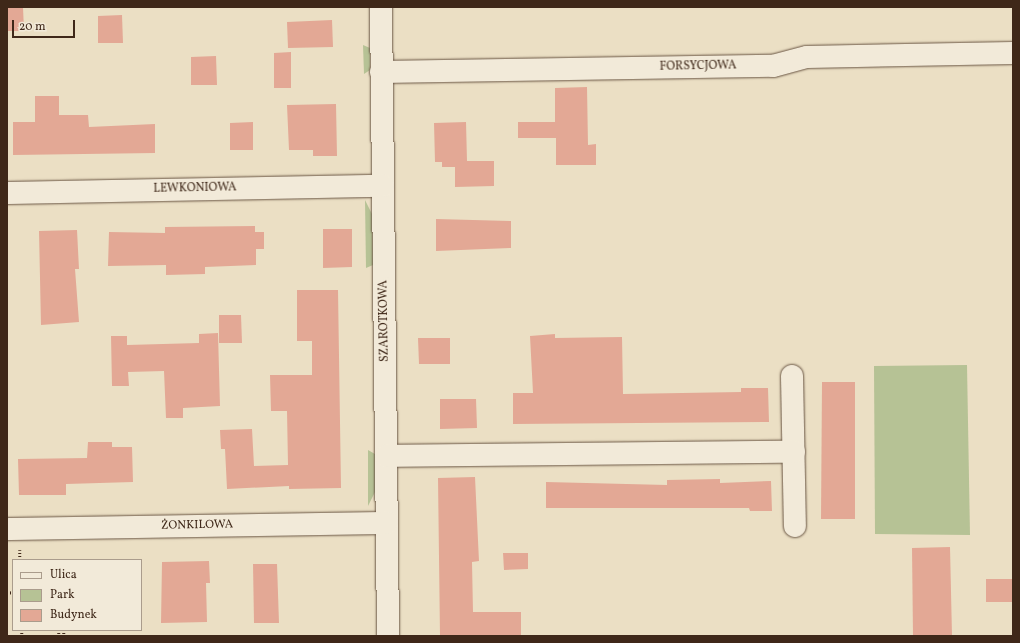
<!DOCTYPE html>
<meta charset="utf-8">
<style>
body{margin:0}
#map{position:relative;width:1020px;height:643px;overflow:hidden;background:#ebdfc4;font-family:Vollkorn,serif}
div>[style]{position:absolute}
.green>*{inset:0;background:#b6c295}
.building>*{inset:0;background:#e3a895}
.path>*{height:2.5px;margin-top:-1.25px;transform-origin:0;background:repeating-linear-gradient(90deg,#3f2819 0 1px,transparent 0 3px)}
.roads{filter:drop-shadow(0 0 1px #6a5644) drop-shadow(0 0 1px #6a5644)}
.minor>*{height:22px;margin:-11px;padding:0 11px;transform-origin:11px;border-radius:11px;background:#f2ead9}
span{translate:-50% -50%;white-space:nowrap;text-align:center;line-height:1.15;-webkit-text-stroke:3.5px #f2ead9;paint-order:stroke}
.street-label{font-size:12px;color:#3f2819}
.frame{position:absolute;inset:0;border:8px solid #3f2819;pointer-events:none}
.legend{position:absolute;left:12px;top:559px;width:130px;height:72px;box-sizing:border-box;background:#f2ead9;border:1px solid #aa9c8c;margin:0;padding:5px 7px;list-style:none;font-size:12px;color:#3f2819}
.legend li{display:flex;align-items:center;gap:8px;height:20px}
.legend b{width:20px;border:1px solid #aa9c8c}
.scale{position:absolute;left:12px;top:20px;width:63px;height:18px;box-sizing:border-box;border:2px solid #3f2819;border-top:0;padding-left:5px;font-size:12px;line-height:14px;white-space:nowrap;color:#3f2819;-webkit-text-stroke:3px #f2ead9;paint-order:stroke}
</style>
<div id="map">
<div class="green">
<div style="clip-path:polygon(363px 45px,370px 48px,370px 70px,364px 74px)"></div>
<div style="clip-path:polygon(365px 200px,372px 214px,373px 265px,366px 268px)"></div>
<div style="clip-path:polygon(967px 365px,970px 535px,875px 534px,874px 366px)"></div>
<div style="clip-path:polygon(368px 450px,375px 454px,375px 492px,368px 506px)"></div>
</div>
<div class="building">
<div style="clip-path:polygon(7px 7px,23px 7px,24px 31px,7px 31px)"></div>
<div style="clip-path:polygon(122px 15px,123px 43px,98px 43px,98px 16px)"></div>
<div style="clip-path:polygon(332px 20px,333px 47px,288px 48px,287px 22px)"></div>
<div style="clip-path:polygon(291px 52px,291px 88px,274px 88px,274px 53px)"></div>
<div style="clip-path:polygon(216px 56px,217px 85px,191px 85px,191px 57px)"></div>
<div style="clip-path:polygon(587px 87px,588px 145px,596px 144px,596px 165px,556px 165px,556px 138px,518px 138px,518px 122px,555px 122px,555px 88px)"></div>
<div style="clip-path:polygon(35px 96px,59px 96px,59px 115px,88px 115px,89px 127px,155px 124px,155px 153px,13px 155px,13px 122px,35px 122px)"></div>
<div style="clip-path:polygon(336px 104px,337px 156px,313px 156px,313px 150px,289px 150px,287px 105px)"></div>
<div style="clip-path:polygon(253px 122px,253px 150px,230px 150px,230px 123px)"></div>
<div style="clip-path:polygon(466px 122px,467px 161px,494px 161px,494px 186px,455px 187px,455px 167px,442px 167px,442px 162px,435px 162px,434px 123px)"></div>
<div style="clip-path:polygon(436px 219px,511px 221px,511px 248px,436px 251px)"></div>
<div style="clip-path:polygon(255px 226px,255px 232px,264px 232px,264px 249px,256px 249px,256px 265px,205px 267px,205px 274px,166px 275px,166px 265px,108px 266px,109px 232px,165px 233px,165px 227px)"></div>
<div style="clip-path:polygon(323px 229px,352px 229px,352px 267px,323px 268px)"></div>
<div style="clip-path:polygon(77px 230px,79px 269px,75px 269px,79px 322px,41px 325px,39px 231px)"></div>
<div style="clip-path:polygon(297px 290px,338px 290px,341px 488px,289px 489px,289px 486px,227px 489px,225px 449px,221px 449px,220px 430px,252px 429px,254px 466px,288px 465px,287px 411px,271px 411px,270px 375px,312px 375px,312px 341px,297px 341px)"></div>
<div style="clip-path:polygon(219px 315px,241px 315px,242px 343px,219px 343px)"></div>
<div style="clip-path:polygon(218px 333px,220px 406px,183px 408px,183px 418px,166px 418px,164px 371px,128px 372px,129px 386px,112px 386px,111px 336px,127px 336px,127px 345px,199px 343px,199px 334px)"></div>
<div style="clip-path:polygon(555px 334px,555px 338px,622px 337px,623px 394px,741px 392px,741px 388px,768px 388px,769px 422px,513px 424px,513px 393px,533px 393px,530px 336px)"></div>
<div style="clip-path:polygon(418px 338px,450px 338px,450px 364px,419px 364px)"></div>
<div style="clip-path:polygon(822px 382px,855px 382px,855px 519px,821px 519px)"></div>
<div style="clip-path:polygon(440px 399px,476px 399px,477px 428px,440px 429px)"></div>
<div style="clip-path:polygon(88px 442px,112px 442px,112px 447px,132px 447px,133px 482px,66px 484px,66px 495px,19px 495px,18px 459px,87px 458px)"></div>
<div style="clip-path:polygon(475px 477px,479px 561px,472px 562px,473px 612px,521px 612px,521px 636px,440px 636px,438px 478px)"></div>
<div style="clip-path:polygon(720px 479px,720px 483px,771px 481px,772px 511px,750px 511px,749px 508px,546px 508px,546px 482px,667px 485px,667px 480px)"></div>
<div style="clip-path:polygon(950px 547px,952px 636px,913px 636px,912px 548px)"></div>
<div style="clip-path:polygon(503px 553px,528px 553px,528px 569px,504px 570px)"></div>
<div style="clip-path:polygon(209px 561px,210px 583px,206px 583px,207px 622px,161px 623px,162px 562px)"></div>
<div style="clip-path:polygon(253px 564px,277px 564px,279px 623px,254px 623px)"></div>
<div style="clip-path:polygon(986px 579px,1013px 579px,1013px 602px,986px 602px)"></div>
</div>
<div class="path">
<div style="left:20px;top:550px;width:10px;rotate:90deg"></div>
<div style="left:7px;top:593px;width:6px;rotate:-9deg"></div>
<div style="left:22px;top:630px;width:6px;rotate:90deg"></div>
<div style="left:59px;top:630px;width:6px;rotate:90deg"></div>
<div style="left:64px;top:630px;width:6px;rotate:90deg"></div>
</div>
<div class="roads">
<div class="minor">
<div style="left:381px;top:7px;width:629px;rotate:89.36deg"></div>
<div style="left:381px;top:72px;width:392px;rotate:-0.9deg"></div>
<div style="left:773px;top:66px;width:35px;rotate:-15deg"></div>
<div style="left:807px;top:57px;width:206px;rotate:-1.1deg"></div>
<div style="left:7px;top:193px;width:376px;rotate:-1.1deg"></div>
<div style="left:792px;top:376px;width:150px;rotate:88.9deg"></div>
<div style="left:386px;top:456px;width:408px;rotate:-0.6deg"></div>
<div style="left:7px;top:529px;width:380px;rotate:-0.9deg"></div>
</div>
</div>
<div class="street-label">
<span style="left:698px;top:67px;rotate:-1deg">FORSYCJOWA</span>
<span style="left:195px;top:189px;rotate:-1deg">LEWKONIOWA</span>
<span style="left:385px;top:321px;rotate:-91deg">SZAROTKOWA</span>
<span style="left:197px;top:526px;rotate:-1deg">ŻONKILOWA</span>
</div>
<div class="frame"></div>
<ul class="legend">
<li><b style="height:5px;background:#f2ead9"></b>Ulica</li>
<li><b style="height:11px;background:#b6c295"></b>Park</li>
<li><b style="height:11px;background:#e3a895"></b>Budynek</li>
</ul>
<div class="scale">20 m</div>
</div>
